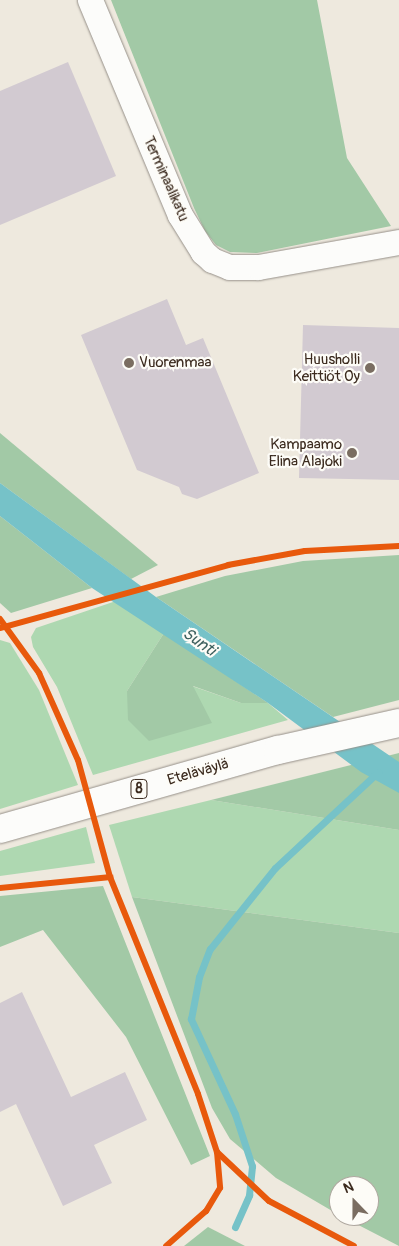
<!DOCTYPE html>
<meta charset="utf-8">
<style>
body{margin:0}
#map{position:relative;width:399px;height:1246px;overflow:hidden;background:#eee9de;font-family:Pangolin,sans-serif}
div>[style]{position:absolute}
.green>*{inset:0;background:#aed8b1}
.forest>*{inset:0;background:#a2c9a6}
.water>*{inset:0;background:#76c2c8}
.stream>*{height:7px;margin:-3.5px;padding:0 3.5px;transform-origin:3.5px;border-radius:3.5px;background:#76c2c8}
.building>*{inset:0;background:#d2cad1}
.roads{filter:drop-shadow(0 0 1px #969089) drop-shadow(0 0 1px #969089)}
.minor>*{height:25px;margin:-12.5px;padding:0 12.5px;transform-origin:12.5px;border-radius:12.5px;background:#fcfcfa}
.highway>*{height:28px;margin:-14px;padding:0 14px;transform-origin:14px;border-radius:14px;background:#fcfcfa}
.cycleway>*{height:6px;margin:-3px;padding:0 3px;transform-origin:3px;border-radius:3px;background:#e8590c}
.dots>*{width:14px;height:14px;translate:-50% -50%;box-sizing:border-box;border:2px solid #fdfcf7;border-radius:50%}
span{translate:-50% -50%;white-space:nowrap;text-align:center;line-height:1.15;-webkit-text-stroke:4.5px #fdfcf7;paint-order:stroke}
.shield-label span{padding:1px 4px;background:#fdfcf7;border:1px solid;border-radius:4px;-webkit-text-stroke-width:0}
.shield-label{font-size:14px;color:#3b2a1e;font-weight:700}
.street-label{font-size:15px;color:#3b2a1e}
.poi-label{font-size:15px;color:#3b2a1e}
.right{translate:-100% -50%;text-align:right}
.left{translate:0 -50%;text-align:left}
.water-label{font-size:16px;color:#3e605e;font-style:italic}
.north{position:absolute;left:329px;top:1176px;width:50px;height:50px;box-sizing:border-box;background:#fdfcf7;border:1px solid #afa8a0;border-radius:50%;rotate:338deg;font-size:14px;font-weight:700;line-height:20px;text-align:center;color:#3b2a1e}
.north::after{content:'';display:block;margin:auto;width:18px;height:22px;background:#7a6d61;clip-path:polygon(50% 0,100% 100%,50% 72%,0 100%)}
</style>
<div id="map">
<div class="green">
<div style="clip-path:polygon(116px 601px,164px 633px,127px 691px,192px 686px,241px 703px,268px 703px,288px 720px,93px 775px,57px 687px,33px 647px,31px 637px,36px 628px)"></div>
<div style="clip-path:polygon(0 640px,10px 643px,39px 690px,78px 785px,0 809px)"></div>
<div style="clip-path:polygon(211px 800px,399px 830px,399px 933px,132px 897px,109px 825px)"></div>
<div style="clip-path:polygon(86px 827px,95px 863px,0 876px,0 851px)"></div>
</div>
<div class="forest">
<div style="clip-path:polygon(111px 0,317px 0,347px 158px,391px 226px,257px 253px,230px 252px,216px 245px,205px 231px,194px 208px)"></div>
<div style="clip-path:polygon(0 433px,158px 565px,131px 579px,0 483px)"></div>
<div style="clip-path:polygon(0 516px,92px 588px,11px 613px,0 603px)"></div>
<div style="clip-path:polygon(399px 555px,399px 700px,333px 717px,156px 597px,225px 576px,303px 561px)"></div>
<div style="clip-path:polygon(164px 633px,268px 703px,241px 703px,193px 686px,212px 723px,149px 741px,128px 720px,127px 691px)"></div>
<div style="clip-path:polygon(399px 753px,399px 830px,211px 800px)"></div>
<div style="clip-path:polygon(103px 886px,210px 1156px,191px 1165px,126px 1037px,43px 930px,0 947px,0 896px)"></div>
<div style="clip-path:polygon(132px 897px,399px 933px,399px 1246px,341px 1216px,369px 1216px,369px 1186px,339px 1186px,339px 1215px,276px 1178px,230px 1139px,212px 1108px)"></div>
<div style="clip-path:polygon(208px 1227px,245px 1246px,184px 1246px)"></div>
</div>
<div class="water">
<div style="clip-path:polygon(0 483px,156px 597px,399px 762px,399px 793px,361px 772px,268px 703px,92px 588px,0 516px)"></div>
</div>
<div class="stream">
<div style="left:235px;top:1227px;width:35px;rotate:-66deg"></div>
<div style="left:249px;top:1195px;width:29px;rotate:-84deg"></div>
<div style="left:252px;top:1166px;width:55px;rotate:-108.1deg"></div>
<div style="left:235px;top:1114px;width:105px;rotate:-114.9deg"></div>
<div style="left:191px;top:1019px;width:43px;rotate:-79.2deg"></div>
<div style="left:199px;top:977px;width:30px;rotate:-69deg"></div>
<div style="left:210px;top:949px;width:104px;rotate:-51.3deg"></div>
<div style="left:275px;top:868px;width:141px;rotate:-43deg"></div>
</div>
<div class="building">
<div style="clip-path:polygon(68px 62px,116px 176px,0 225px,0 91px)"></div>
<div style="clip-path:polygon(167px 299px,186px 345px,203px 338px,259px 473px,197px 499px,182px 494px,179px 487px,137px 470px,81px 335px)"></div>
<div style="clip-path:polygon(303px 325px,399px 328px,399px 480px,299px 478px)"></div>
<div style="clip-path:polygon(22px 992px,71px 1097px,125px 1072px,147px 1120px,94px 1145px,112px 1183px,63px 1206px,16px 1104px,0 1112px,0 1003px)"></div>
</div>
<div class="roads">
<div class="minor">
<div style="left:90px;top:0;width:233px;rotate:67.3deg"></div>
<div style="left:180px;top:215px;width:44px;rotate:58.1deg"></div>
<div style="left:203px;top:252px;width:12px;rotate:42deg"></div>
<div style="left:212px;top:260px;width:18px;rotate:22deg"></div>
<div style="left:229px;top:267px;width:29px"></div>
<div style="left:258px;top:267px;width:143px;rotate:-10.1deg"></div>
</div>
<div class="highway">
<div style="left:0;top:829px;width:289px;rotate:-15.9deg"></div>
<div style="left:278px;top:750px;width:124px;rotate:-12.6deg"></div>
</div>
</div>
<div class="cycleway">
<div style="left:0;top:619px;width:67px;rotate:54.2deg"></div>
<div style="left:39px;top:673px;width:95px;rotate:65.9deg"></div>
<div style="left:78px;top:760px;width:121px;rotate:74.7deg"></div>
<div style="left:110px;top:877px;width:234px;rotate:67.9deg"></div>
<div style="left:198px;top:1094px;width:61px;rotate:71.9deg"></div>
<div style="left:217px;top:1152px;width:36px;rotate:85deg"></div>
<div style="left:220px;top:1188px;width:27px;rotate:121deg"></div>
<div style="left:206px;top:1211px;width:53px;rotate:138.8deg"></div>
<div style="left:0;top:628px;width:237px;rotate:-15.4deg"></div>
<div style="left:228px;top:565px;width:78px;rotate:-10.3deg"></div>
<div style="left:305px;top:551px;width:94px;rotate:-3deg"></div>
<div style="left:0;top:888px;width:111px;rotate:-5.7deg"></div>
<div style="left:217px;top:1152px;width:71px;rotate:43.3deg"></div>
<div style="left:269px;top:1201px;width:96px;rotate:27.9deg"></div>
</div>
<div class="dots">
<div style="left:129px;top:363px;background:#7a6d61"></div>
<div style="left:370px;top:368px;background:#7a6d61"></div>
<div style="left:352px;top:453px;background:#7a6d61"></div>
</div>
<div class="shield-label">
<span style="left:139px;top:789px">8</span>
</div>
<div class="street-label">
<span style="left:166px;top:179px;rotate:66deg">Terminaalikatu</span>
<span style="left:198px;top:772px;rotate:-16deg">Eteläväylä</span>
</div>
<div class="poi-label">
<span class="right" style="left:360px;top:368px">Huusholli<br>Keittiöt Oy</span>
<span class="left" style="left:139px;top:363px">Vuorenmaa</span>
<span class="right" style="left:342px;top:453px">Kampaamo<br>Elina Alajoki</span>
</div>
<div class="water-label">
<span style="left:199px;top:642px;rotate:35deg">Sunti</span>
</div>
<div class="north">N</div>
</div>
